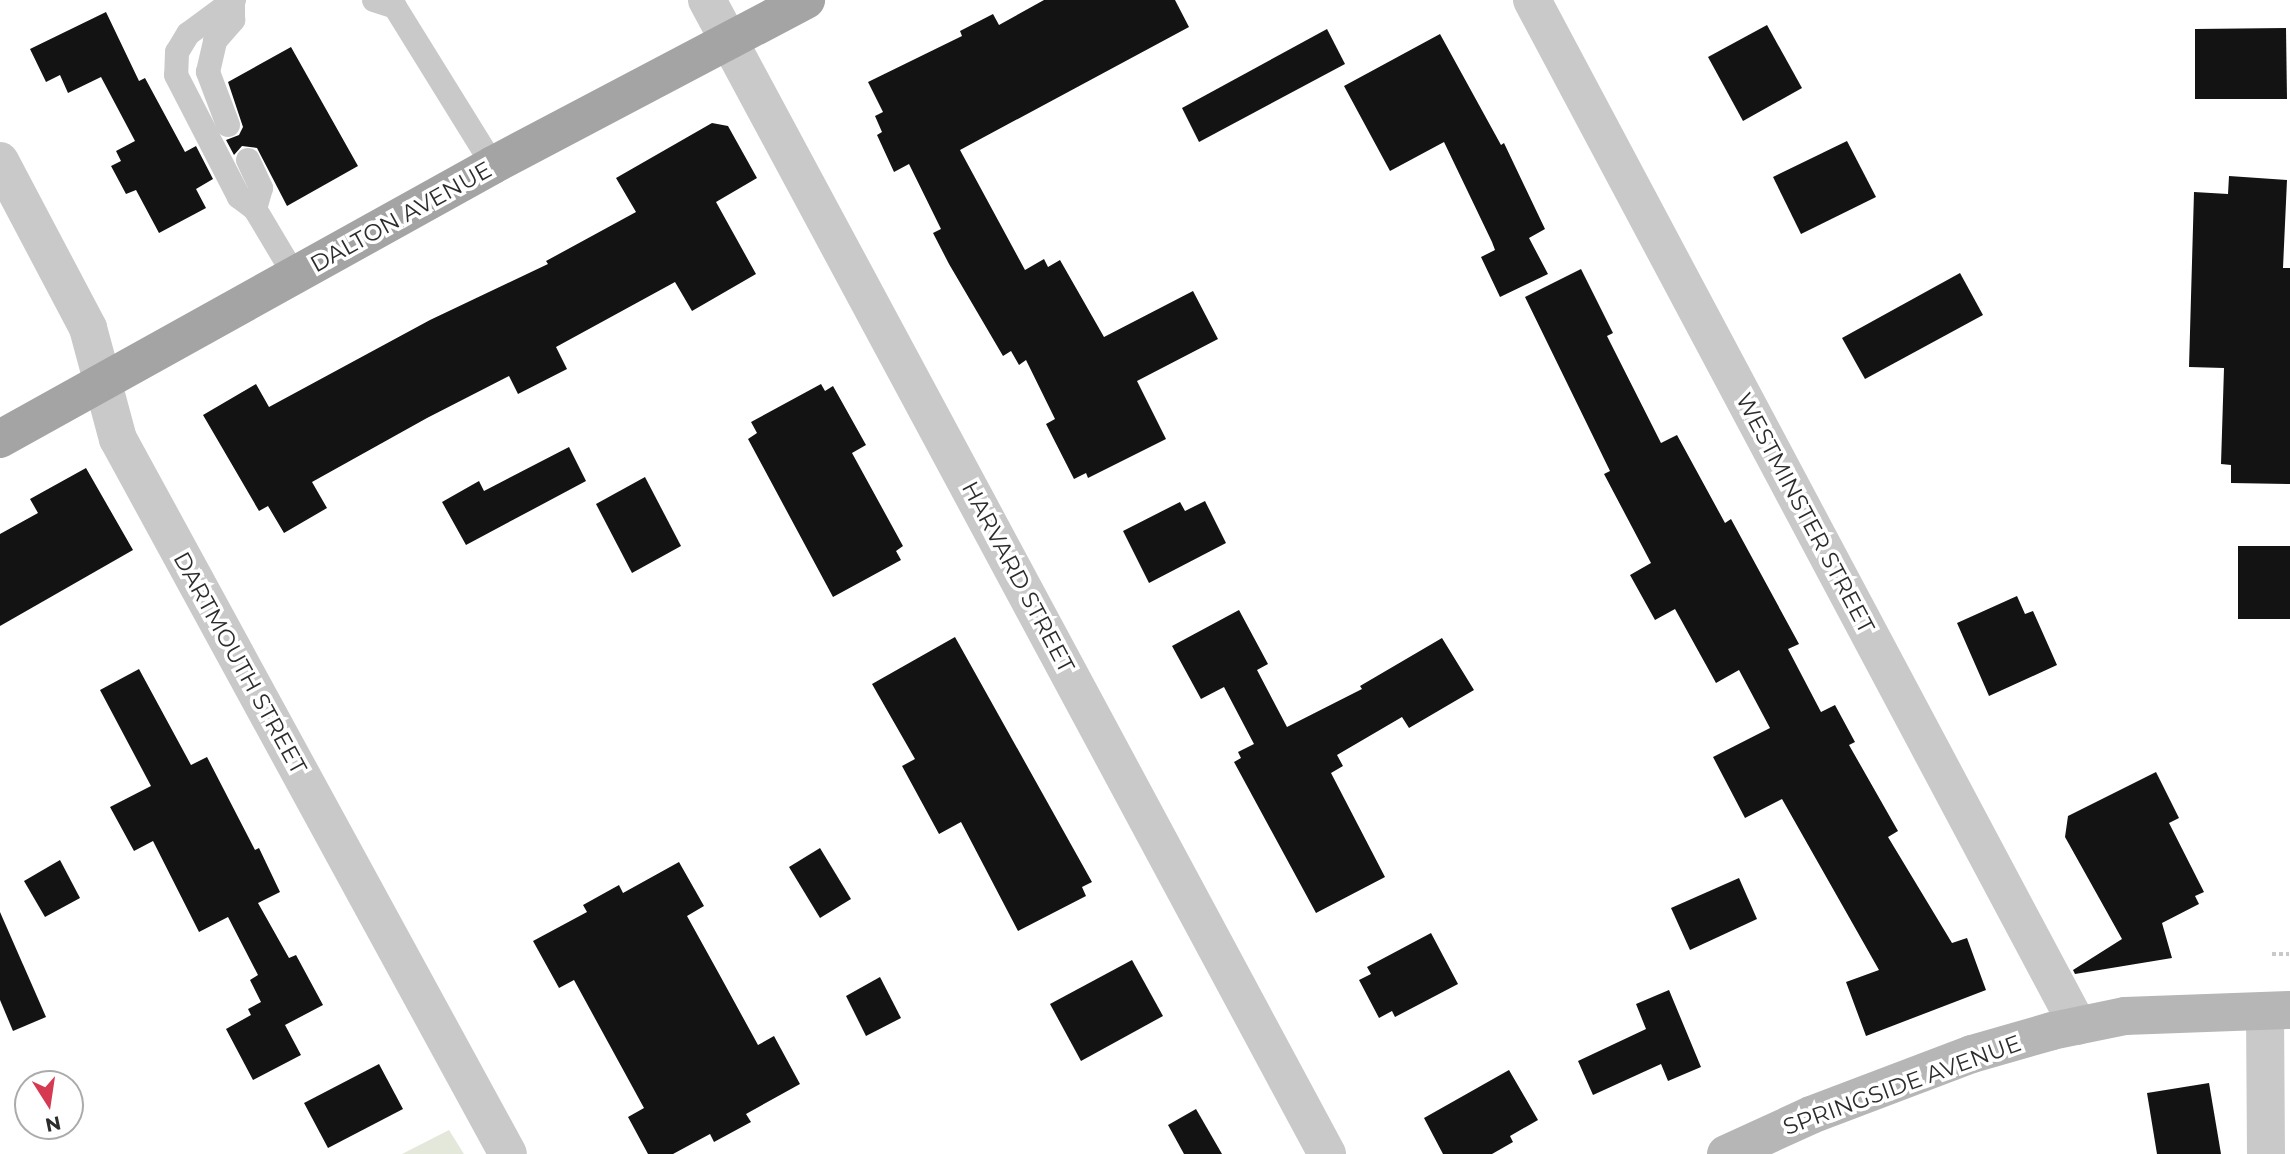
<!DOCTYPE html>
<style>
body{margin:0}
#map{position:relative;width:2290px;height:1154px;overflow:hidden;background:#fff;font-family:Montserrat,sans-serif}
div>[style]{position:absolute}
.green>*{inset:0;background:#e3e8da}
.building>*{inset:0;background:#131313}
.path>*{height:4.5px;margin-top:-2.25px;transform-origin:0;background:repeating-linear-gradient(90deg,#c9c9c9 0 3.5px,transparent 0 7px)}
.lane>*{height:24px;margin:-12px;padding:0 12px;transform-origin:12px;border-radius:12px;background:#c9c9c9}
.street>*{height:38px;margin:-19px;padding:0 19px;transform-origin:19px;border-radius:19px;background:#c9c9c9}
.secondary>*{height:38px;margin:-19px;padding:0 19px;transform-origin:19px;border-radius:19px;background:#b6b6b6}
.primary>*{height:38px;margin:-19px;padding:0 19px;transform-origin:19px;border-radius:19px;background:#a4a4a4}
span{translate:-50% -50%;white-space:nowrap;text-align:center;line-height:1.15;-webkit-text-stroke:7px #fff;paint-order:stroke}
.street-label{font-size:23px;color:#2c2c2c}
.north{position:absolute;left:14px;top:1070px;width:70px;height:70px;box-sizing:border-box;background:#fff;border:2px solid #ababab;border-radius:50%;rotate:168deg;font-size:19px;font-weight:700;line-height:28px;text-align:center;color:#2c2c2c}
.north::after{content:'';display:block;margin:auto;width:24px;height:32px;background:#d63a53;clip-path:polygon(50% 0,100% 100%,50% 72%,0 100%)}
</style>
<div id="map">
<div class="green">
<div style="clip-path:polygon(449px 1130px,464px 1154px,402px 1154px)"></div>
</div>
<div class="building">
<div style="clip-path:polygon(1044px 0,1175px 0,1189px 27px,960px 150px,1025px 270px,1044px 259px,1048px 267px,1060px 260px,1104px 337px,1193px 291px,1218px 339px,1137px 381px,1166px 439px,1088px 478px,1086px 473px,1074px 479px,1046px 424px,1055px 419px,1026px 360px,1019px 365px,1011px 351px,1003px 356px,949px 264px,933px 233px,941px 229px,909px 164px,894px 172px,877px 135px,882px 132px,875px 116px,883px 112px,868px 82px,962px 36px,960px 31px,993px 14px,999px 25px)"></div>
<div style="clip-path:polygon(106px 12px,139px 81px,145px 78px,185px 152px,196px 146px,213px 179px,196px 189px,206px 208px,159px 233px,136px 190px,126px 194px,111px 166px,121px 161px,116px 151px,135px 141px,101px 77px,68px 93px,60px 75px,46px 82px,30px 49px)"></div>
<div style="clip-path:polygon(1767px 25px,1802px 88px,1743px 121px,1708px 57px)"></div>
<div style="clip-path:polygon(2286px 28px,2287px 99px,2195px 99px,2195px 29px)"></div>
<div style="clip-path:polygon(1327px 29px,1345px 64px,1199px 142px,1182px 108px)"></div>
<div style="clip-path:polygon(1440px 34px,1501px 145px,1504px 143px,1545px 229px,1529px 238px,1548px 274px,1500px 297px,1481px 257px,1495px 250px,1492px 242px,1444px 142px,1390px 171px,1344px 86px)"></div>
<div style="clip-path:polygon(291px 47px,358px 166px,287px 206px,257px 148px,242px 146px,234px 155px,226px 140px,239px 135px,243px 127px,228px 82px)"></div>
<div style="clip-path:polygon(712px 123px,728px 126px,757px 178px,716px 202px,756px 274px,692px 311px,675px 282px,556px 347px,567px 369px,518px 394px,509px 376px,427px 418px,312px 482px,327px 508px,284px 533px,268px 506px,259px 511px,203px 415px,256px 384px,269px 407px,430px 320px,548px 264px,546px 261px,636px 212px,616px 178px)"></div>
<div style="clip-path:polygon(1847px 141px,1876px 197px,1801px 234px,1773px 177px)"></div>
<div style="clip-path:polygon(2229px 176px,2287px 180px,2283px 268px,2290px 268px,2290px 484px,2231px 483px,2231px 465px,2221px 464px,2224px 368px,2189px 367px,2194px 192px,2228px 194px)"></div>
<div style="clip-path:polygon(1581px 269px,1613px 333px,1607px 336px,1611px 344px,1661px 443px,1677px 435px,1725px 523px,1731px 519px,1799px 644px,1788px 649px,1821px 712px,1835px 705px,1855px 742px,1849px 745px,1898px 831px,1888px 837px,1952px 943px,1967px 938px,1986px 990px,1866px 1036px,1846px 982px,1879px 970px,1782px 799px,1745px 818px,1713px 757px,1770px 728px,1739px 670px,1716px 683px,1675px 609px,1655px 620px,1630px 575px,1651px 563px,1604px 474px,1610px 471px,1525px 297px)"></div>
<div style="clip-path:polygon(1960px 273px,1983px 315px,1865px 379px,1842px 338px)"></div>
<div style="clip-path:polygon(821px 384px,825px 391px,833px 386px,866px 445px,852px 453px,903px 546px,896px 551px,901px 560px,833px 597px,748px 439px,757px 433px,751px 422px)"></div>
<div style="clip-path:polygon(569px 447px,586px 481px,466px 545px,442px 502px,479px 481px,484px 491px)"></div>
<div style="clip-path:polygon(86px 468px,133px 550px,0 626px,0 534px,38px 513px,30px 499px)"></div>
<div style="clip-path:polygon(645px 477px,681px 546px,632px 573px,596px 504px)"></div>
<div style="clip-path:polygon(1205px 501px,1226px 543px,1149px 583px,1123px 531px,1180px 502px,1185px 511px)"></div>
<div style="clip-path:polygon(2238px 546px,2290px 546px,2290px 619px,2238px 619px)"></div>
<div style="clip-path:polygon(2017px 596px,2025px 614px,2033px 611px,2057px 665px,1989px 696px,1957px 623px)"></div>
<div style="clip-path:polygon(1239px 610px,1268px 664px,1257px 670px,1287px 727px,1362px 689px,1360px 686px,1442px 638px,1474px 690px,1409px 728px,1402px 717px,1337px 755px,1343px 766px,1331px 773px,1385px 877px,1316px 913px,1234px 762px,1241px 758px,1238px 752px,1254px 744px,1224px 687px,1201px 699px,1172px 646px)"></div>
<div style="clip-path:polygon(955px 637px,1092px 882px,1082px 887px,1086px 896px,1018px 931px,961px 822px,939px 834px,902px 766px,915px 759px,872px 684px)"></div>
<div style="clip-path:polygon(139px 669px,191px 765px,207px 757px,255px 850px,259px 848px,280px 892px,258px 903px,289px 958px,296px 955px,323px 1005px,285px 1025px,301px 1055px,253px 1080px,226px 1029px,251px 1015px,248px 1009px,261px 1002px,250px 980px,258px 975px,228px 917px,199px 932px,153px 841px,134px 851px,110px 807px,151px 786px,100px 690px)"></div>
<div style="clip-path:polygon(2156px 772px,2179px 818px,2169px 823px,2204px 892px,2195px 896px,2199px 904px,2162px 923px,2172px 958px,2075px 974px,2073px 970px,2122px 939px,2065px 837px,2068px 816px)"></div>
<div style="clip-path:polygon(820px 848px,851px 899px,820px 918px,789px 867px)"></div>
<div style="clip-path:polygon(60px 860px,80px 898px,45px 917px,24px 881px)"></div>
<div style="clip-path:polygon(679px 862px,704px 906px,687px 916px,718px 972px,758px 1045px,774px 1036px,800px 1084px,746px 1114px,751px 1122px,714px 1142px,710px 1134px,673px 1154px,648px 1154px,628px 1117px,644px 1108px,574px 980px,559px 988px,533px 941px,587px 912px,583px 905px,619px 885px,623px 893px)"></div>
<div style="clip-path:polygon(1739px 878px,1757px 919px,1690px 950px,1671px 908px)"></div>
<div style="clip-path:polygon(0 912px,46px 1017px,13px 1031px,0 1000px)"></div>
<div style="clip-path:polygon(1431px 933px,1458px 984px,1395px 1017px,1392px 1011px,1379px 1018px,1359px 980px,1371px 974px,1367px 967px)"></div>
<div style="clip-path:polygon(1132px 960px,1163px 1016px,1081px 1061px,1050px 1004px)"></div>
<div style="clip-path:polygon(880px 977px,901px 1018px,866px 1036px,846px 996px)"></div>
<div style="clip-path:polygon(1669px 990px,1701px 1067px,1668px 1081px,1661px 1064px,1593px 1095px,1578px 1061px,1646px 1029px,1636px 1004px)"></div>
<div style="clip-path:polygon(379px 1064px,403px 1109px,328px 1148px,304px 1103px)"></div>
<div style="clip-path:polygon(1509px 1070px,1538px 1120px,1510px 1136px,1513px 1142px,1492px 1154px,1443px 1154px,1424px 1118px)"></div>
<div style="clip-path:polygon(2209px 1083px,2221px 1154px,2157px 1154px,2147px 1093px)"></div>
<div style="clip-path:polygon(1196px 1109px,1222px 1154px,1184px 1154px,1168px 1125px)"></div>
</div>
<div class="path">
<div style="left:2272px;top:954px;width:18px"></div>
</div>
<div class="lane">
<div style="left:234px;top:0;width:57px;rotate:143.5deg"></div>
<div style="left:188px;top:34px;width:21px;rotate:121deg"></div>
<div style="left:177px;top:52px;width:23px;rotate:92deg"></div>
<div style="left:176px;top:75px;width:137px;rotate:62.7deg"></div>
<div style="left:239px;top:197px;width:20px;rotate:37deg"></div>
<div style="left:255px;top:209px;width:78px;rotate:59.2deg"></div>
<div style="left:374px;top:0;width:22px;rotate:18deg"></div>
<div style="left:395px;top:7px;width:186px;rotate:58.2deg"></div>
<div style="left:228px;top:125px;width:57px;rotate:-110.7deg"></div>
<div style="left:208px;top:72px;width:32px;rotate:-77deg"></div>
<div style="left:215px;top:41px;width:28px;rotate:-49deg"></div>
<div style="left:233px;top:20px;width:19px;rotate:-90deg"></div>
<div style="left:248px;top:160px;width:31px;rotate:65deg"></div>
<div style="left:261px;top:188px;width:22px;rotate:106deg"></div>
</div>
<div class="street">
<div style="left:707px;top:0;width:1310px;rotate:61.75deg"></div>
<div style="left:1532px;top:0;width:1162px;rotate:61.98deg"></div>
<div style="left:0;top:161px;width:189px;rotate:62.2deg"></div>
<div style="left:88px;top:328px;width:115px;rotate:74.9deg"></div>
<div style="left:118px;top:439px;width:814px;rotate:61.39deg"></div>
<div style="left:2265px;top:1011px;width:143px;rotate:89.6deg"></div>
</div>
<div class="secondary">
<div style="left:1726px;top:1154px;width:94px;rotate:-24.6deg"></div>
<div style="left:1811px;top:1115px;width:172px;rotate:-20.8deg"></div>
<div style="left:1972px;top:1054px;width:83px;rotate:-16deg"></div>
<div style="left:2052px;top:1031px;width:75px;rotate:-11.6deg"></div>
<div style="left:2125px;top:1016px;width:165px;rotate:-2.1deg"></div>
</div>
<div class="primary">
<div style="left:0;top:439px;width:564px;rotate:-29.06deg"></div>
<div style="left:493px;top:165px;width:354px;rotate:-27.8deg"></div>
</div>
<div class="street-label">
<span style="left:401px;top:217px;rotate:-29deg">DALTON AVENUE</span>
<span style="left:1805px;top:513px;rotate:62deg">WESTMINSTER STREET</span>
<span style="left:1018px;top:577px;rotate:62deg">HARVARD STREET</span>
<span style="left:240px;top:663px;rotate:61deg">DARTMOUTH STREET</span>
<span style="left:1902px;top:1085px;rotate:-20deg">SPRINGSIDE AVENUE</span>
</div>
<div class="north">N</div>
</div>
